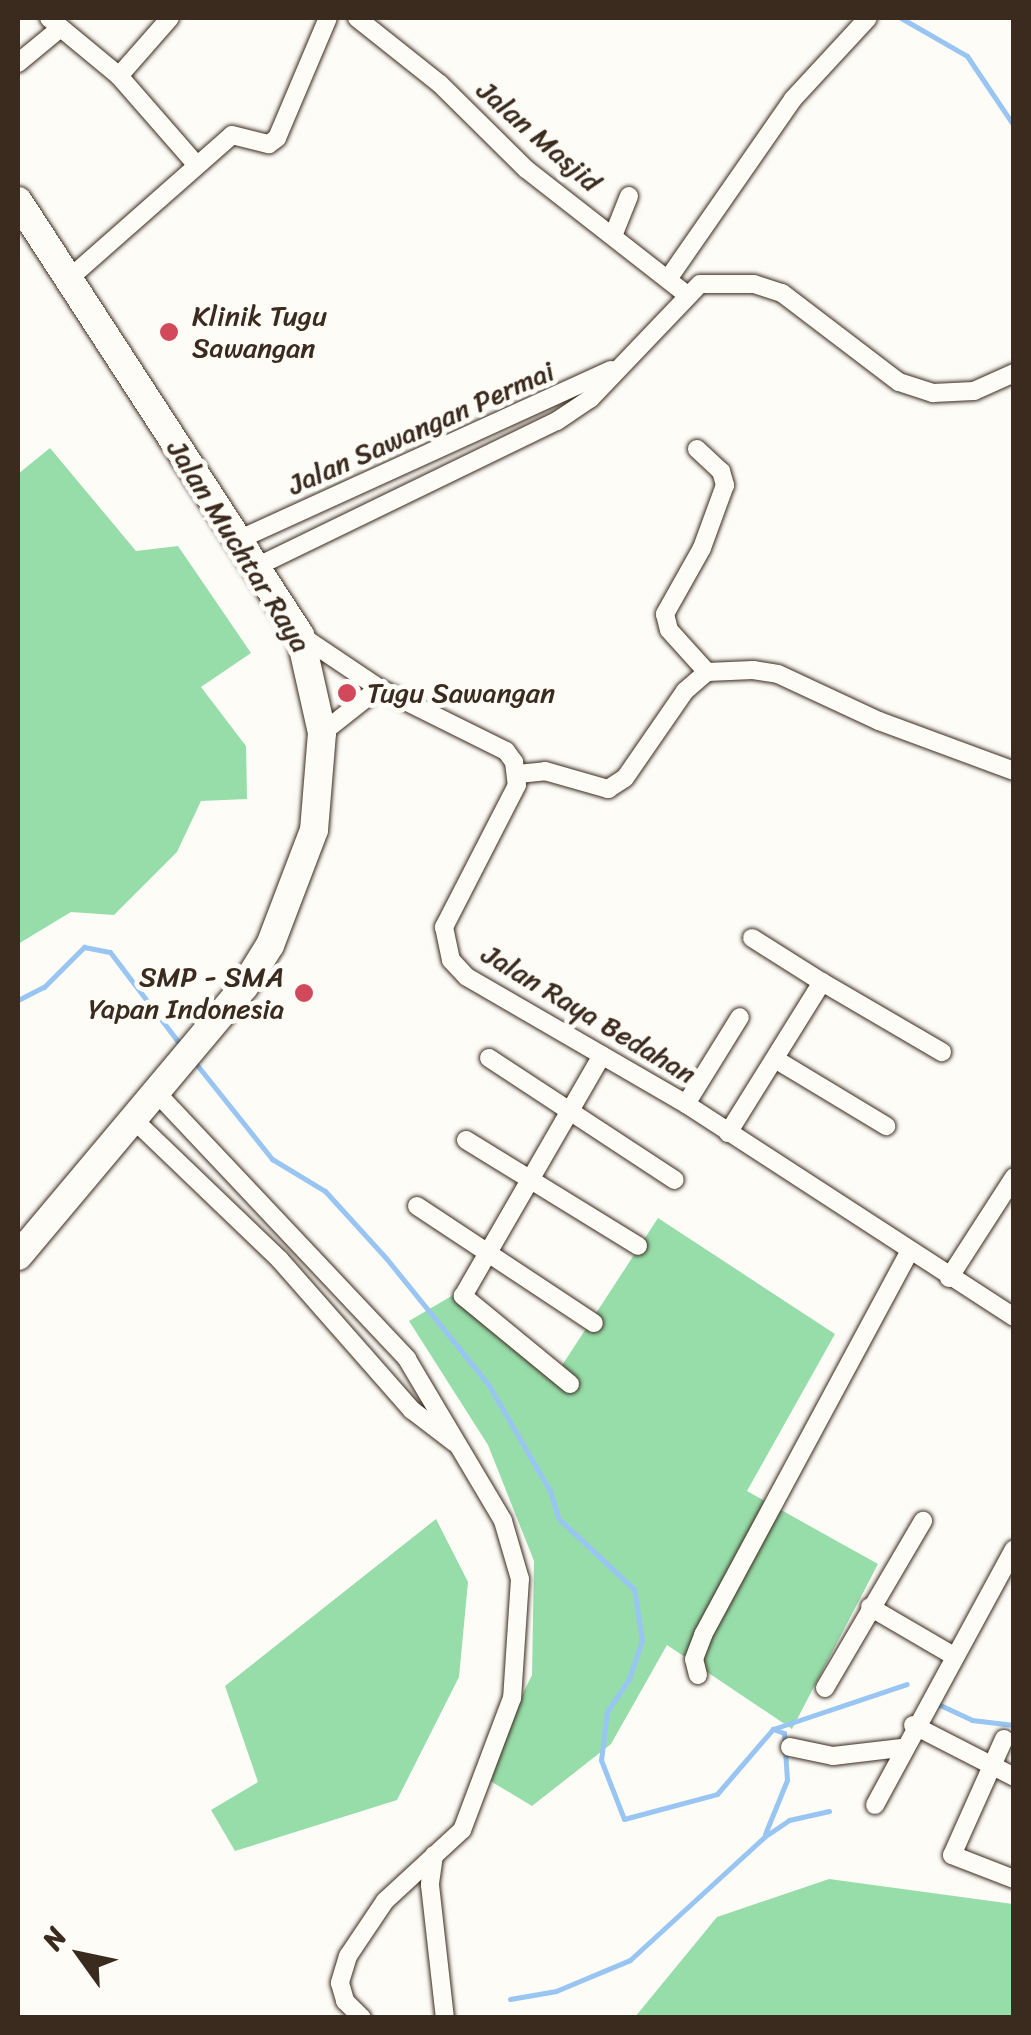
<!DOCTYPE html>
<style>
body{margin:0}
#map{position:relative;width:1031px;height:2035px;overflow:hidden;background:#fdfcf7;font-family:Sriracha,sans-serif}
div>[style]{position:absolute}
.green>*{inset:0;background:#97ddaa}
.stream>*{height:5px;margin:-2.5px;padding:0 2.5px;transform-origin:2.5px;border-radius:2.5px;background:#98c5f2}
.roads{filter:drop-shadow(0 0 2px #3b2a1e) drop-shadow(0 0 2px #3b2a1e)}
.minor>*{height:18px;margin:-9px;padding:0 9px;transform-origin:9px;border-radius:9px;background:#fdfcf7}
.highway>*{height:28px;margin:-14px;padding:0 14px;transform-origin:14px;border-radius:14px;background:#fdfcf7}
.dots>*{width:28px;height:28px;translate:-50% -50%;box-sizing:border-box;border:5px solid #fdfcf7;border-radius:50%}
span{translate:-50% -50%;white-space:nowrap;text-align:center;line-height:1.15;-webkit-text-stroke:10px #fdfcf7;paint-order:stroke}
.street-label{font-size:28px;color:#3b2a1e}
.poi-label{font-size:28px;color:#3b2a1e}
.left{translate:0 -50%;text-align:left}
.right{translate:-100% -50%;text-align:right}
.frame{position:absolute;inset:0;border:20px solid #3b2a1e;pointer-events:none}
.north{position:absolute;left:30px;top:1905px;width:100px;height:100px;-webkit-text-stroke:8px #fdfcf7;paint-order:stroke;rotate:303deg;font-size:28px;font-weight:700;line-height:40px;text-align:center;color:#3b2a1e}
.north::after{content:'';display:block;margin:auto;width:35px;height:45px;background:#3b2a1e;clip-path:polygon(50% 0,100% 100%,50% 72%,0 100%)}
</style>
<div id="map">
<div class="green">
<div style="clip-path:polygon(50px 448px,136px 551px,178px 546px,251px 653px,201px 687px,246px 746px,247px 799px,201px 801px,177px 852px,114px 915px,71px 912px,18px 944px,18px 474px)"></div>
<div style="clip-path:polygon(658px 1218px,835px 1334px,747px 1491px,878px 1564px,792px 1729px,667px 1645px,611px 1744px,532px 1806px,482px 1776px,532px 1675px,534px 1561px,488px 1445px,409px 1321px,455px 1294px,561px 1367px)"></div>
<div style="clip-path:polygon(436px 1519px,468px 1582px,459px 1677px,397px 1800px,235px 1851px,211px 1810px,258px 1782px,225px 1686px)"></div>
<div style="clip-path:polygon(829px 1879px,1013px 1904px,1013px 2017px,635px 2017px,717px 1917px)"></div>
</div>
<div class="stream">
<div style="left:901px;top:18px;width:76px;rotate:29.9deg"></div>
<div style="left:967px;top:56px;width:84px;rotate:56.1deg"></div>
<div style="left:18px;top:1000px;width:29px;rotate:-27deg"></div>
<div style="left:44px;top:987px;width:57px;rotate:-45deg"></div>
<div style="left:84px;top:947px;width:26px;rotate:11deg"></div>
<div style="left:110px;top:952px;width:121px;rotate:52.8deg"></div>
<div style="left:193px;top:1060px;width:127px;rotate:51.4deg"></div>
<div style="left:272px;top:1159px;width:62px;rotate:31.1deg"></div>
<div style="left:325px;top:1191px;width:91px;rotate:47.7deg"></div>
<div style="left:386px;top:1258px;width:162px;rotate:51deg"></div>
<div style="left:488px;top:1384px;width:124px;rotate:59.9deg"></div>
<div style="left:550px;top:1491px;width:28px;rotate:73deg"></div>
<div style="left:558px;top:1518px;width:104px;rotate:43.1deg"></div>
<div style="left:634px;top:1589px;width:52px;rotate:81.1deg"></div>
<div style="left:642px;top:1640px;width:41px;rotate:108.4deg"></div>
<div style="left:629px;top:1679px;width:40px;rotate:124deg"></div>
<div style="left:607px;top:1712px;width:48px;rotate:97.1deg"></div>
<div style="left:601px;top:1760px;width:63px;rotate:68.7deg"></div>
<div style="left:624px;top:1819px;width:96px;rotate:-15deg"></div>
<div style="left:717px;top:1794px;width:86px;rotate:-49.3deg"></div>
<div style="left:773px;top:1729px;width:141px;rotate:-18.6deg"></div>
<div style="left:940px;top:1705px;width:35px;rotate:25deg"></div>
<div style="left:972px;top:1720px;width:42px;rotate:6.8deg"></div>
<div style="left:765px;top:1834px;width:58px;rotate:-67.8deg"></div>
<div style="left:787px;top:1780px;width:47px;rotate:-93.7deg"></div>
<div style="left:784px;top:1733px;width:12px;rotate:-160deg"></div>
<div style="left:510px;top:1999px;width:47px;rotate:-9.9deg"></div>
<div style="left:556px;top:1991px;width:80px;rotate:-22.7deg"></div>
<div style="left:630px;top:1960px;width:182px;rotate:-42.5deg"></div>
<div style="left:764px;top:1837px;width:30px;rotate:-34deg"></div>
<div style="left:789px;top:1820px;width:41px;rotate:-12.7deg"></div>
</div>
<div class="roads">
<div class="minor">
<div style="left:49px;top:18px;width:91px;rotate:39.6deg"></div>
<div style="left:119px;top:76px;width:114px;rotate:48.9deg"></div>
<div style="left:357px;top:18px;width:106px;rotate:38.5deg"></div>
<div style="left:440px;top:84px;width:121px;rotate:44.7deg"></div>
<div style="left:526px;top:169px;width:203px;rotate:38deg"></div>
<div style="left:18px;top:63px;width:52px;rotate:-39.5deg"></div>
<div style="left:119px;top:76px;width:77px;rotate:-48.7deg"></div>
<div style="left:613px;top:236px;width:43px;rotate:-68.2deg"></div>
<div style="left:72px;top:276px;width:213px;rotate:-41.4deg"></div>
<div style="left:232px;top:135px;width:38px;rotate:14deg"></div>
<div style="left:269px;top:144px;width:10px;rotate:-37deg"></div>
<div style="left:277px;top:138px;width:130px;rotate:-67deg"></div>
<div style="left:668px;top:279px;width:219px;rotate:-55.2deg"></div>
<div style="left:793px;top:99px;width:110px;rotate:-47.2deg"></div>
<div style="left:697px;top:449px;width:33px;rotate:43deg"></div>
<div style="left:721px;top:471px;width:15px;rotate:74deg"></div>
<div style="left:725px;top:485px;width:67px;rotate:110.1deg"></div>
<div style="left:702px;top:548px;width:76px;rotate:119.3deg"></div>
<div style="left:665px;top:614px;width:16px;rotate:76deg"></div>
<div style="left:669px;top:630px;width:57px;rotate:47.9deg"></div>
<div style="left:238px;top:540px;width:410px;rotate:-24.5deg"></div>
<div style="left:258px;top:566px;width:332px;rotate:-25.9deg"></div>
<div style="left:557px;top:421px;width:40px;rotate:-34deg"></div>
<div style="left:590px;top:399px;width:159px;rotate:-46.3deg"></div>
<div style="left:700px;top:284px;width:54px"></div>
<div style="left:754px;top:284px;width:29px;rotate:18deg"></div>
<div style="left:782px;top:293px;width:147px;rotate:37.3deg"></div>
<div style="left:899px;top:382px;width:36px;rotate:18deg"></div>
<div style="left:933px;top:393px;width:41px;rotate:-2.8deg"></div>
<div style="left:974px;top:391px;width:44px;rotate:-24.2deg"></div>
<div style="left:300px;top:635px;width:95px;rotate:33.9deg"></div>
<div style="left:379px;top:688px;width:142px;rotate:26.4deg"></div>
<div style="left:506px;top:751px;width:14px;rotate:54deg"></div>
<div style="left:514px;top:762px;width:23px;rotate:83deg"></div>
<div style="left:517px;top:785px;width:160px;rotate:117.2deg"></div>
<div style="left:444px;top:927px;width:34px;rotate:78deg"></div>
<div style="left:451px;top:960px;width:23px;rotate:47deg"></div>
<div style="left:467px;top:977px;width:253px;rotate:30.1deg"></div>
<div style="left:686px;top:1104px;width:391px;rotate:33deg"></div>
<div style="left:322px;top:733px;width:73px;rotate:-38.3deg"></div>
<div style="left:518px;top:774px;width:27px;rotate:-6deg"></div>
<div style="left:545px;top:771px;width:66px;rotate:15.9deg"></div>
<div style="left:608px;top:789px;width:20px;rotate:-33deg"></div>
<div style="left:625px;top:778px;width:106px;rotate:-55.4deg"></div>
<div style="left:685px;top:691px;width:29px;rotate:-41deg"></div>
<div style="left:707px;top:672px;width:46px;rotate:-2.5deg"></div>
<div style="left:753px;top:670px;width:25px;rotate:9deg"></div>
<div style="left:778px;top:674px;width:111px;rotate:25deg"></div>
<div style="left:879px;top:721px;width:144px;rotate:20.3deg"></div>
<div style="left:752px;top:938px;width:83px;rotate:32.2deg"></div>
<div style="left:489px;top:1058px;width:222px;rotate:33.3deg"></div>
<div style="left:775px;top:1059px;width:130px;rotate:31.1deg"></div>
<div style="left:153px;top:1089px;width:371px;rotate:46.7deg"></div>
<div style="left:407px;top:1359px;width:188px;rotate:59.3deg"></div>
<div style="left:503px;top:1521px;width:60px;rotate:73.7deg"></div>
<div style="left:520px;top:1579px;width:119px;rotate:93.8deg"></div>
<div style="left:512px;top:1698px;width:141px;rotate:110.7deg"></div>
<div style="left:462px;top:1830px;width:105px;rotate:137.3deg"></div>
<div style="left:385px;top:1901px;width:66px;rotate:123.9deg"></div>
<div style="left:348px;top:1956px;width:28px;rotate:107deg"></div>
<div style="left:340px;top:1983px;width:19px;rotate:74deg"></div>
<div style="left:345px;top:2001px;width:24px;rotate:45deg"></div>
<div style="left:686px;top:1104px;width:102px;rotate:-58.2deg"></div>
<div style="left:130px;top:1116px;width:208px;rotate:43.8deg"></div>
<div style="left:280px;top:1260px;width:200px;rotate:48.7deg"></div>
<div style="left:412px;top:1410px;width:54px;rotate:37.5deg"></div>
<div style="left:728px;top:1133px;width:178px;rotate:-58.1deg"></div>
<div style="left:822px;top:982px;width:139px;rotate:30.3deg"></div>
<div style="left:466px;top:1140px;width:202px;rotate:31.6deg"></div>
<div style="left:417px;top:1206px;width:212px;rotate:33.5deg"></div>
<div style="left:949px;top:1278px;width:120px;rotate:-57.2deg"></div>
<div style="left:570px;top:1384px;width:139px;rotate:-140.6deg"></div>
<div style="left:463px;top:1296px;width:278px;rotate:-60deg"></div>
<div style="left:870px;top:1607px;width:95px;rotate:30.3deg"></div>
<div style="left:698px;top:1675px;width:16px;rotate:-104deg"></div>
<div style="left:694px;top:1659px;width:26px;rotate:-69deg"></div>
<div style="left:703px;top:1635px;width:434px;rotate:-61.7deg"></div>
<div style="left:825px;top:1688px;width:194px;rotate:-59.6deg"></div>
<div style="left:913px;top:1725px;width:114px;rotate:27.2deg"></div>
<div style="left:1004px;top:1739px;width:127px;rotate:114.1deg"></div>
<div style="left:952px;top:1855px;width:66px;rotate:21.2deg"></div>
<div style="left:790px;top:1747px;width:44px;rotate:11.8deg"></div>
<div style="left:833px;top:1756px;width:67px;rotate:-6.8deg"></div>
<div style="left:875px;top:1805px;width:291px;rotate:-61.5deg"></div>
<div style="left:434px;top:1855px;width:30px;rotate:98deg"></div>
<div style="left:430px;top:1885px;width:134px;rotate:83.6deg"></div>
</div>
<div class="highway">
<div style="left:18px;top:201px;width:518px;rotate:56.99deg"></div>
<div style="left:300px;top:635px;width:100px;rotate:77.3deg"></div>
<div style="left:322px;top:733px;width:97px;rotate:94.7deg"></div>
<div style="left:314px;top:830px;width:123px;rotate:110.9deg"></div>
<div style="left:270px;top:945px;width:49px;rotate:121.8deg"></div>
<div style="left:244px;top:987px;width:351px;rotate:130deg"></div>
</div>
</div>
<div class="dots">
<div style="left:169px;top:332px;background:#d1495b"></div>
<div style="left:347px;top:693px;background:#d1495b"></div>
<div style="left:304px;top:993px;background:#d1495b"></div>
</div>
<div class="street-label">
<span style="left:539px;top:136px;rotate:41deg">Jalan Masjid</span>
<span style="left:421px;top:428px;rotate:-24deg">Jalan Sawangan Permai</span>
<span style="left:239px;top:546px;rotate:58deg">Jalan Muchtar Raya</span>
<span style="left:589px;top:1014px;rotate:31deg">Jalan Raya Bedahan</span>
</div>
<div class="poi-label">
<span class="left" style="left:192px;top:332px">Klinik Tugu<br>Sawangan</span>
<span class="left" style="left:367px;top:693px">Tugu Sawangan</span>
<span class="right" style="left:284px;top:993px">SMP - SMA<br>Yapan Indonesia</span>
</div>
<div class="frame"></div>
<div class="north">N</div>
</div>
